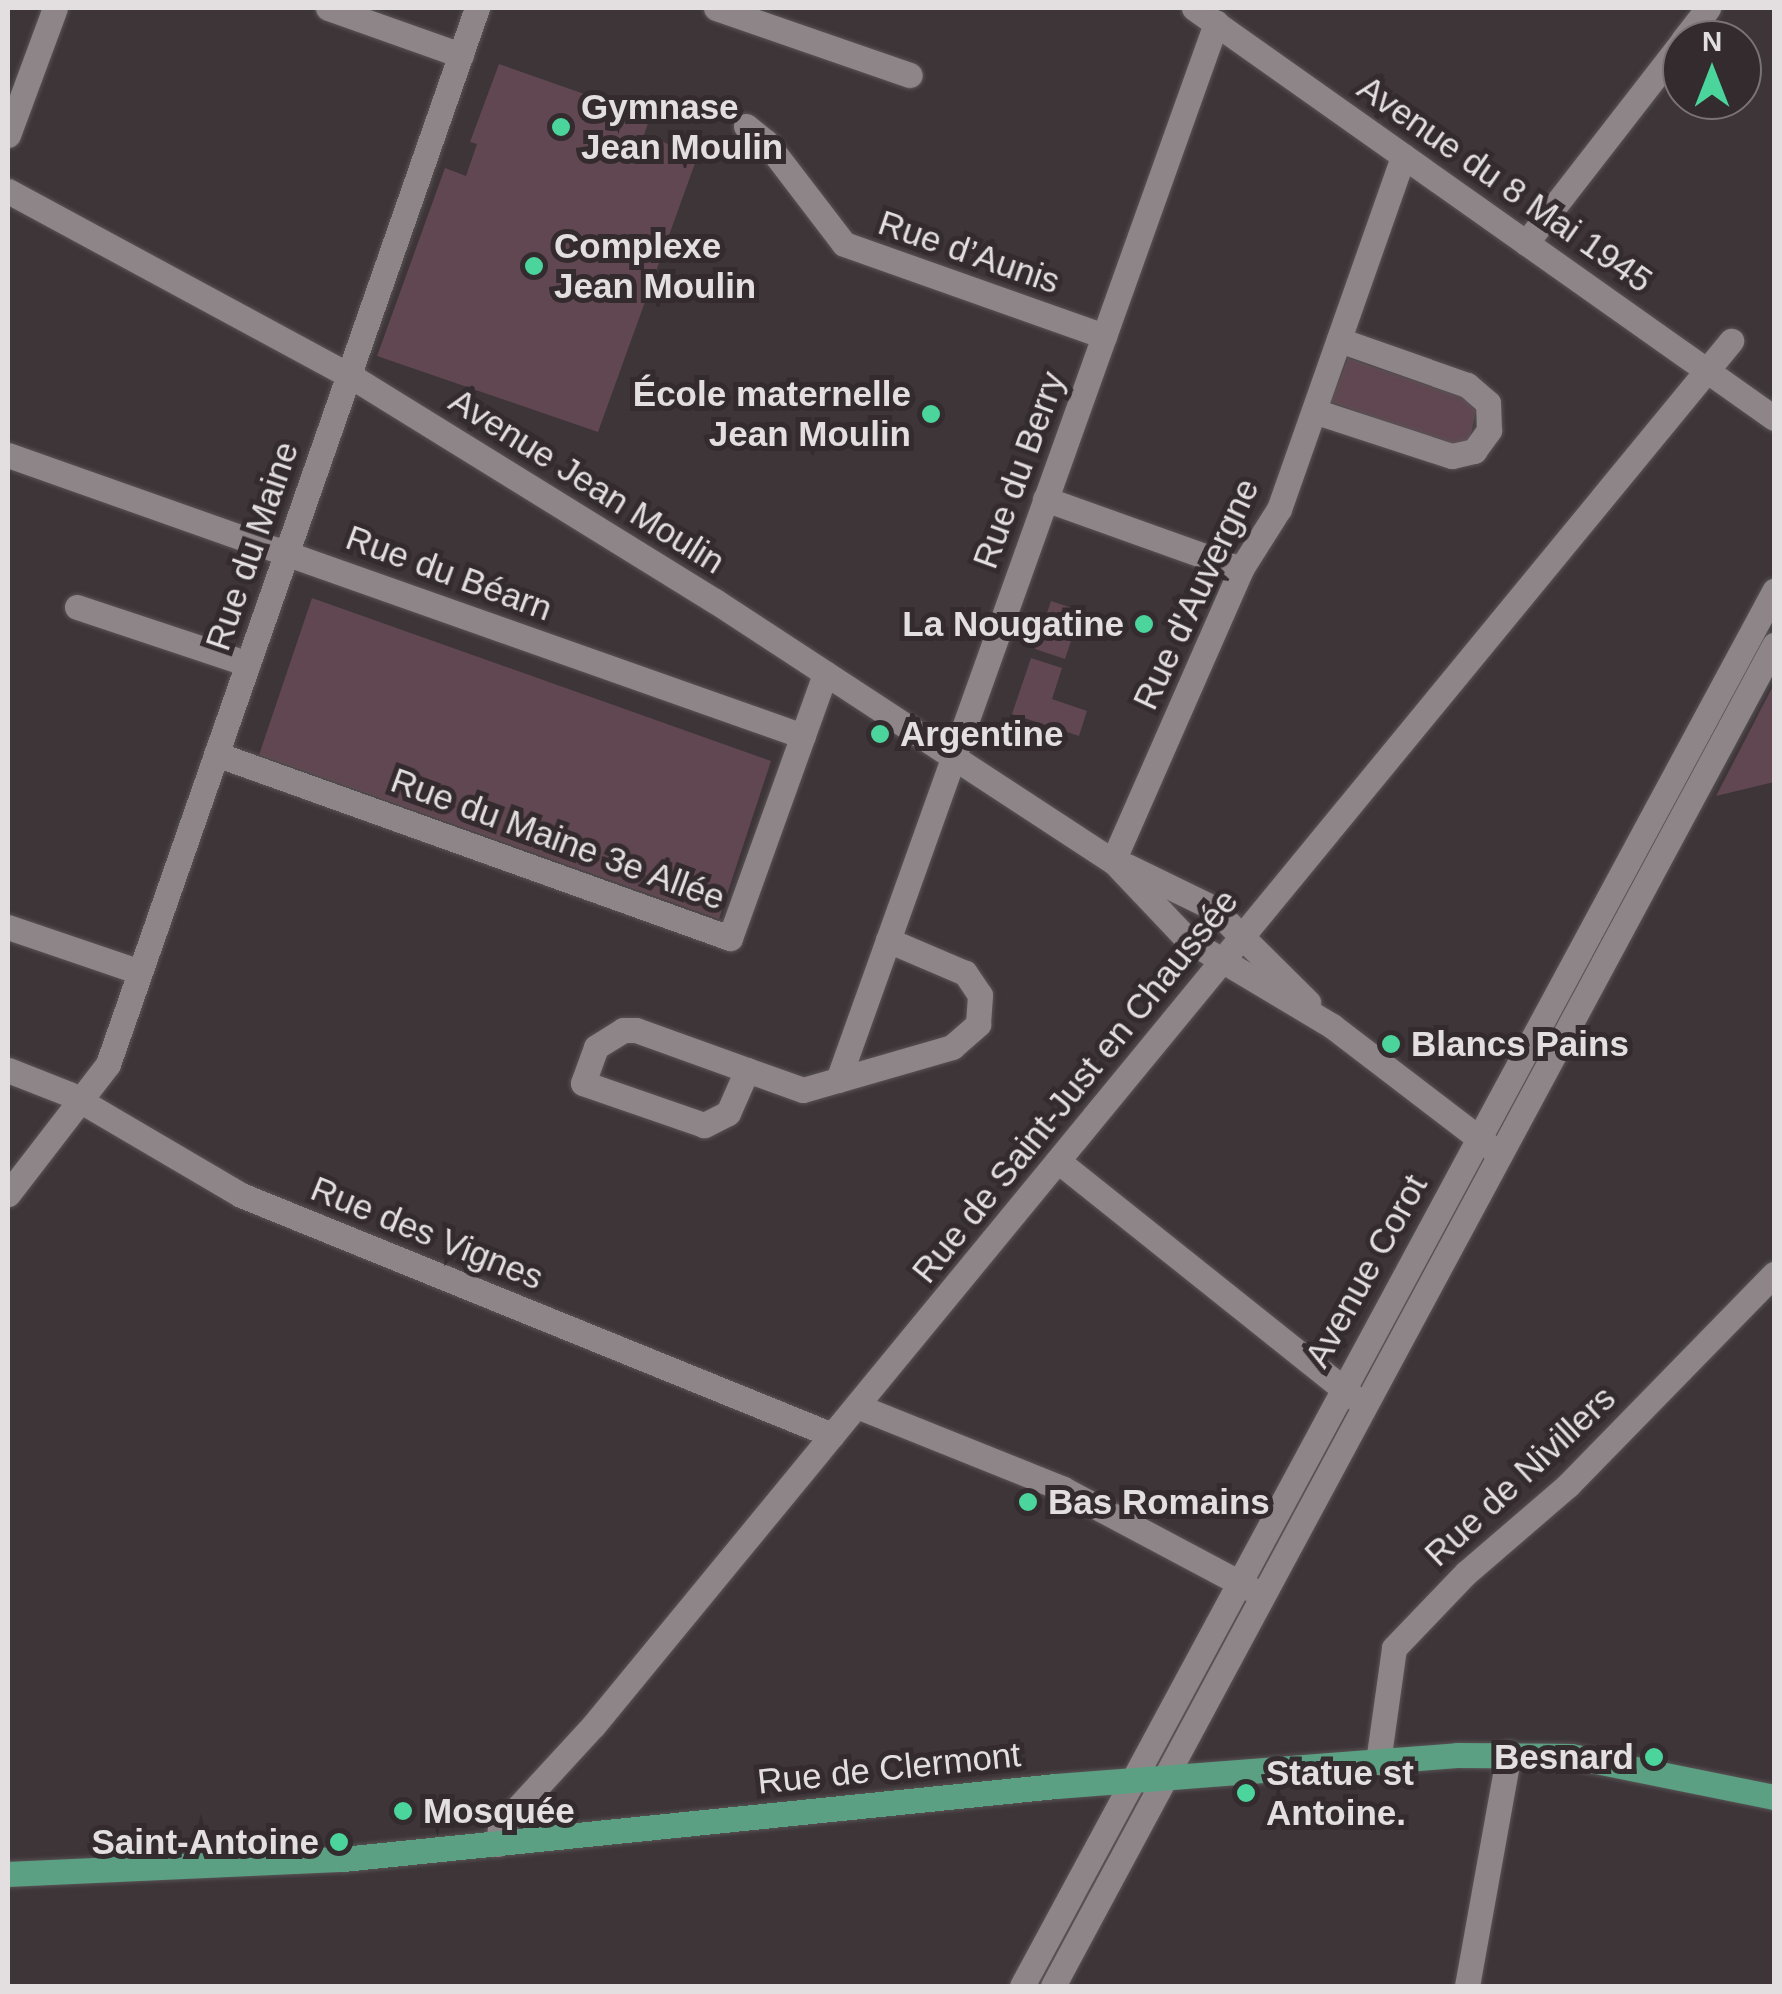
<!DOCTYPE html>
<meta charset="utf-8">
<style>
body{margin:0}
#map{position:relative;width:1782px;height:1994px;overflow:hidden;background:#3d3538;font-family:Helvetica,sans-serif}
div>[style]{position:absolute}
.green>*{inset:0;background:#614751}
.roads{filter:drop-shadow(0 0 2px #595355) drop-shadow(0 0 2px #595355)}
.minor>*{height:25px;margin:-12.5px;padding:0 12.5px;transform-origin:12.5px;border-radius:12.5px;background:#8e8588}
.major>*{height:25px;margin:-12.5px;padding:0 12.5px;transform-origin:12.5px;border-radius:12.5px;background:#5ca084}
.dots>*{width:28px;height:28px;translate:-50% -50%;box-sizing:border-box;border:5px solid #332b2e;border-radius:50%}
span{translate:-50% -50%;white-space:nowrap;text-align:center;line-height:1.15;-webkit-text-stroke:10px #332b2e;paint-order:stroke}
.poi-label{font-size:35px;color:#e3dedf;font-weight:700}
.left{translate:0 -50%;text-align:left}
.right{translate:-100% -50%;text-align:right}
.street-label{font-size:35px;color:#e3dedf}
.frame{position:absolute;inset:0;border:10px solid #e3dedf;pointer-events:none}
.north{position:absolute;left:1662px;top:20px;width:100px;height:100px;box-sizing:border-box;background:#332b2e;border:2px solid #797375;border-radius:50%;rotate:0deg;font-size:28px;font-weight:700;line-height:40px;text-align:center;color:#e3dedf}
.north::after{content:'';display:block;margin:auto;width:35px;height:45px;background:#4bd49b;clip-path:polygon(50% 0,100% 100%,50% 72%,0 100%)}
</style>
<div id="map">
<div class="green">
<div style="clip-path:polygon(499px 64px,650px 117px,644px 135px,698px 155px,598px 432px,377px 356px,445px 168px,466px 176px,477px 144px,470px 142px)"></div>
<div style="clip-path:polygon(1348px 358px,1467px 399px,1476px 411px,1470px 439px,1455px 446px,1331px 402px)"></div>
<div style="clip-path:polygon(312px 598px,771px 761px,719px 919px,259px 755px)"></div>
<div style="clip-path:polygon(1051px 601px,1081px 611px,1065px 659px,1035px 649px)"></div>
<div style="clip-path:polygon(1031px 658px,1062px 668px,1052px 699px,1087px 711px,1079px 736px,1012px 714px)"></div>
<div style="clip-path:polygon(1774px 684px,1774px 782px,1716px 796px)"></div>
</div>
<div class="roads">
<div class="minor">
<div style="left:328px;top:8px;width:141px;rotate:19.5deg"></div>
<div style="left:716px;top:8px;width:205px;rotate:19.1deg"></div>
<div style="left:1194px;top:8px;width:710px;rotate:35.26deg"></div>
<div style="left:1683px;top:40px;width:41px;rotate:-52deg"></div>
<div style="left:746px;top:126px;width:26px;rotate:39deg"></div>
<div style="left:766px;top:142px;width:128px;rotate:52.6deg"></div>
<div style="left:844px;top:244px;width:276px;rotate:19.5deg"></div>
<div style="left:8px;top:135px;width:135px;rotate:-69.7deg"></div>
<div style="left:8px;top:191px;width:387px;rotate:28.4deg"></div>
<div style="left:349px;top:375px;width:430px;rotate:31.7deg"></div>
<div style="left:715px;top:601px;width:475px;rotate:33.2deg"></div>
<div style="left:1113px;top:861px;width:109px;rotate:46.5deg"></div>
<div style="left:1188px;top:940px;width:168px;rotate:30.8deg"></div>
<div style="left:1332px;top:1026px;width:209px;rotate:37.4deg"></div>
<div style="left:1526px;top:243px;width:254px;rotate:-52.2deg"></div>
<div style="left:1314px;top:411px;width:145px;rotate:18.1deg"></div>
<div style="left:1452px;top:456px;width:23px;rotate:-13deg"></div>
<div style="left:1474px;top:451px;width:26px;rotate:-54deg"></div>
<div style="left:1489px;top:430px;width:27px;rotate:-92deg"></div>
<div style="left:1488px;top:403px;width:28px;rotate:-139deg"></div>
<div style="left:1467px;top:385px;width:136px;rotate:-160.6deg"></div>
<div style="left:8px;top:455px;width:843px;rotate:19.47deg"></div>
<div style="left:1045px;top:499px;width:208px;rotate:19.7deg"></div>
<div style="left:77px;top:607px;width:180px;rotate:18.4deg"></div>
<div style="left:216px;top:754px;width:546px;rotate:19.7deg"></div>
<div style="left:730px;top:938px;width:281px;rotate:-70.2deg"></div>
<div style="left:1113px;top:861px;width:319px;rotate:-66.3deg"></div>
<div style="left:1241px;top:569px;width:71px;rotate:-57.7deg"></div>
<div style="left:1279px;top:509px;width:374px;rotate:-70.6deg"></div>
<div style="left:1127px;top:866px;width:96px;rotate:26deg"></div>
<div style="left:1213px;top:908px;width:134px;rotate:44.7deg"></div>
<div style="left:8px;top:927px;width:139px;rotate:18.8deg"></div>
<div style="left:8px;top:1070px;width:66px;rotate:21.5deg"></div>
<div style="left:69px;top:1094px;width:199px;rotate:30.4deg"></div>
<div style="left:241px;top:1195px;width:638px;rotate:22.1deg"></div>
<div style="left:747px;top:1070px;width:47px;rotate:113.8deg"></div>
<div style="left:728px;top:1113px;width:27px;rotate:153deg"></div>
<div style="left:704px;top:1125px;width:128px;rotate:-160.9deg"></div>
<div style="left:583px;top:1083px;width:38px;rotate:-70deg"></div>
<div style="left:596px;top:1047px;width:32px;rotate:-32deg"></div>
<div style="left:623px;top:1030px;width:13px"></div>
<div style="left:636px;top:1030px;width:118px;rotate:19.8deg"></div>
<div style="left:747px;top:1070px;width:59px;rotate:19.7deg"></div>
<div style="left:803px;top:1090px;width:36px;rotate:-16deg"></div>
<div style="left:838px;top:1080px;width:1123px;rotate:-70.32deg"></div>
<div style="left:838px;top:1080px;width:119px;rotate:-16.1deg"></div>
<div style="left:952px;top:1047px;width:35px;rotate:-41deg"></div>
<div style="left:978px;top:1024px;width:29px;rotate:-86deg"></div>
<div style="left:980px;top:995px;width:27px;rotate:-124deg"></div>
<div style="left:965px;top:973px;width:84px;rotate:-156.8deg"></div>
<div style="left:1058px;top:1161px;width:380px;rotate:38.6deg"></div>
<div style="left:8px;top:1194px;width:164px;rotate:-52.4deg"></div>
<div style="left:108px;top:1064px;width:1119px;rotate:-70.74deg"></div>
<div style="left:857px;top:1406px;width:222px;rotate:21.9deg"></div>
<div style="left:1063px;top:1489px;width:213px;rotate:28deg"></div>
<div style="left:1378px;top:1762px;width:115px;rotate:-82deg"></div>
<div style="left:1394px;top:1648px;width:105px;rotate:-46.2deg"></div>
<div style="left:1467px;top:1572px;width:133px;rotate:-40.7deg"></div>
<div style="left:1568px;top:1485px;width:295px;rotate:-45.7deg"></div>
<div style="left:498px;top:1844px;width:17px;rotate:-83deg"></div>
<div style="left:500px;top:1827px;width:137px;rotate:-47.4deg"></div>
<div style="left:593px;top:1726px;width:1793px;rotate:-50.59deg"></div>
<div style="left:1022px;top:1986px;width:1585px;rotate:-61.67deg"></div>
<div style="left:1053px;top:1986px;width:1523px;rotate:-61.73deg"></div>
<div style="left:1467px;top:1986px;width:237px;rotate:-79.8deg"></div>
</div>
<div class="major">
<div style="left:8px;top:1874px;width:335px;rotate:-2.6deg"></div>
<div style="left:343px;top:1859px;width:717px;rotate:-5.85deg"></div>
<div style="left:1056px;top:1786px;width:402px;rotate:-4.4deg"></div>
<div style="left:1457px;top:1755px;width:114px;rotate:0.5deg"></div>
<div style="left:1571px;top:1756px;width:207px;rotate:11.4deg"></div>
</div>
</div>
<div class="dots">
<div style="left:561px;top:127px;background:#4bd49b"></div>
<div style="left:534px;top:266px;background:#4bd49b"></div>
<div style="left:931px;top:414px;background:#4bd49b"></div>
<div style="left:1144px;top:624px;background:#4bd49b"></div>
<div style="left:880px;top:734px;background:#4bd49b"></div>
<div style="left:1391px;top:1044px;background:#4bd49b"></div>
<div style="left:1028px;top:1502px;background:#4bd49b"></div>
<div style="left:1654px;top:1757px;background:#4bd49b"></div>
<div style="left:1246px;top:1793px;background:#4bd49b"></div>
<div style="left:403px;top:1811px;background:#4bd49b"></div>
<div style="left:339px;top:1842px;background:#4bd49b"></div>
</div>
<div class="poi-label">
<span class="left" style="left:581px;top:127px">Gymnase<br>Jean Moulin</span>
<span class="left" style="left:554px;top:266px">Complexe<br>Jean Moulin</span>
<span class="right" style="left:911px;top:414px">École maternelle<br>Jean Moulin</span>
<span class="right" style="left:1124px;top:624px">La Nougatine</span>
<span class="left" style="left:900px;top:734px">Argentine</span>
<span class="left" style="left:1411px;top:1044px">Blancs Pains</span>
<span class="left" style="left:1048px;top:1502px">Bas Romains</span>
<span class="right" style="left:1634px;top:1757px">Besnard</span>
<span class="left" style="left:1266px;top:1793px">Statue st<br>Antoine.</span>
<span class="left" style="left:423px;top:1811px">Mosquée</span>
<span class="right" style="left:319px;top:1842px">Saint-Antoine</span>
</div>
<div class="street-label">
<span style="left:1505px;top:184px;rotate:35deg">Avenue du 8 Mai 1945</span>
<span style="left:969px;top:252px;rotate:19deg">Rue d’Aunis</span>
<span style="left:1019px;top:470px;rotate:-70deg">Rue du Berry</span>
<span style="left:587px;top:481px;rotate:32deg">Avenue Jean Moulin</span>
<span style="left:252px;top:546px;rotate:-71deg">Rue du Maine</span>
<span style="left:449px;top:573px;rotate:20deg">Rue du Béarn</span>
<span style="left:1196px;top:594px;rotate:-65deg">Rue d'Auvergne</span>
<span style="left:558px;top:839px;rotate:20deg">Rue du Maine 3e Allée</span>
<span style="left:1075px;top:1086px;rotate:-51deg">Rue de Saint-Just en Chaussée</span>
<span style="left:427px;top:1233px;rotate:22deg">Rue des Vignes</span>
<span style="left:1366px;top:1271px;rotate:-61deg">Avenue Corot</span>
<span style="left:1520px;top:1476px;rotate:-43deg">Rue de Nivillers</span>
<span style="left:889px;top:1768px;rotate:-6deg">Rue de Clermont</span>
</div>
<div class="frame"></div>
<div class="north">N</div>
</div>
